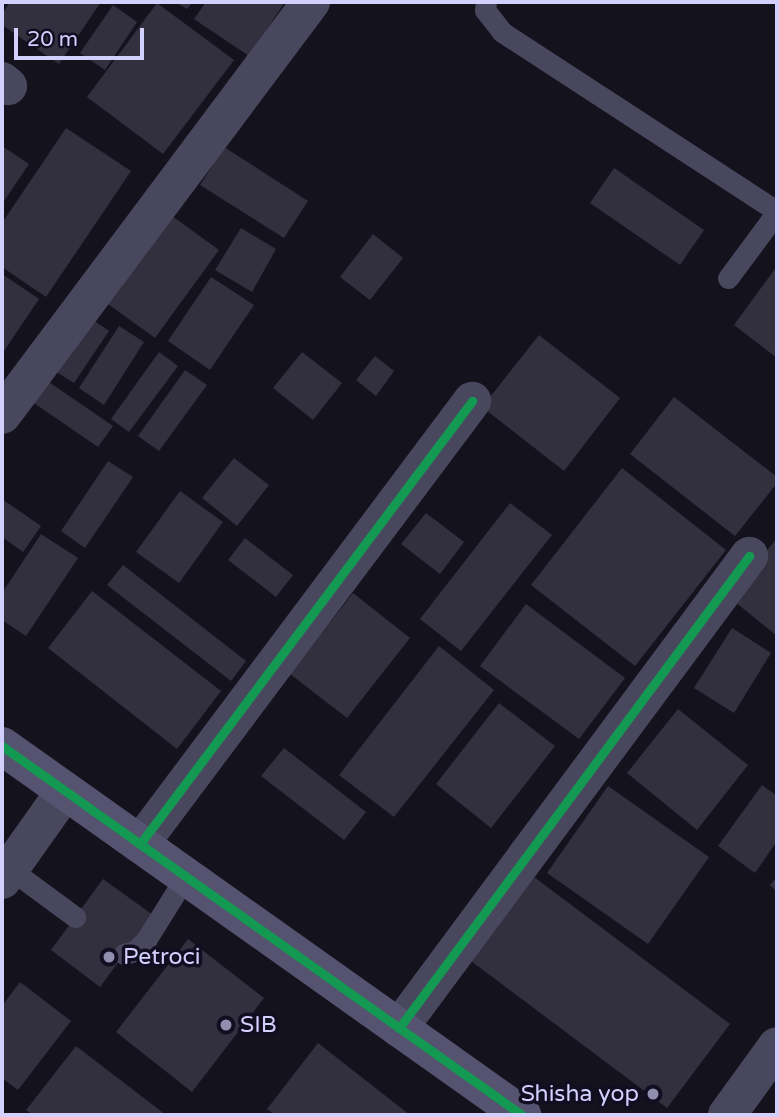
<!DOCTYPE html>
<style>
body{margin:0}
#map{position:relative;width:779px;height:1117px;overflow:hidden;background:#14121d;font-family:"Varela Round",sans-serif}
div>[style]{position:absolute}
.building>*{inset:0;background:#32303f}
.lane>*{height:21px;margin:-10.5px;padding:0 10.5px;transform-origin:10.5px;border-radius:10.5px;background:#48475e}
.street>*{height:38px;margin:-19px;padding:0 19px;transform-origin:19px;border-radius:19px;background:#48475e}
.secondary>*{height:38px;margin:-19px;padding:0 19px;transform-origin:19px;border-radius:19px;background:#555370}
.cycleway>*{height:9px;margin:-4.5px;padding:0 4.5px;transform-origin:4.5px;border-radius:4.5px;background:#139951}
.dots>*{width:19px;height:19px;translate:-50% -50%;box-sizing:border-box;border:4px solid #110e21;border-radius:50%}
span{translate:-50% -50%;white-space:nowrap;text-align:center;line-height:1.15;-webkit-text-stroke:7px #110e21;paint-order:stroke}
.poi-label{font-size:23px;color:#d4d0fd}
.left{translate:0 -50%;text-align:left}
.right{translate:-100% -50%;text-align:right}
.frame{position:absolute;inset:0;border:4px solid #d4d0fd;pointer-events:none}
.scale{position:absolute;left:14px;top:28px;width:130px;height:32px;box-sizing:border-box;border:4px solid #d4d0fd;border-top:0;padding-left:9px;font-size:21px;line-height:24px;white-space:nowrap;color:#d4d0fd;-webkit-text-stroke:5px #110e21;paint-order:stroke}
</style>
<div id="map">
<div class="building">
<div style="clip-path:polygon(10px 2px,101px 2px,59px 64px,2px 25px,2px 14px)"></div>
<div style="clip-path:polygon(175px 2px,193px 2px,187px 9px)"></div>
<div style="clip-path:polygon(206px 2px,285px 2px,249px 56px,194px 19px)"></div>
<div style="clip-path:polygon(157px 3px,234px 60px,163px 154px,87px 97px)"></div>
<div style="clip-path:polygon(113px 5px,137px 22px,105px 70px,80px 53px)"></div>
<div style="clip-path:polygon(66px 128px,131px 171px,46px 297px,2px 267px,2px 223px)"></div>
<div style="clip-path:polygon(2px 146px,29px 164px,2px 204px)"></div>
<div style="clip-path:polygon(224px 147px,308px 201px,284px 238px,200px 185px)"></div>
<div style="clip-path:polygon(614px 168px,704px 230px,680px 265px,590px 203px)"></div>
<div style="clip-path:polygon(168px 213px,219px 250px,155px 338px,104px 301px)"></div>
<div style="clip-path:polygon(241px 228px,276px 249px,252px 292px,215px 270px)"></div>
<div style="clip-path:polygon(373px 234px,403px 258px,370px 300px,340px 277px)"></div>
<div style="clip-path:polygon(777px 266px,777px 358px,734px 325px)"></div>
<div style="clip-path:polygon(2px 274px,39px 299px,2px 354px)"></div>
<div style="clip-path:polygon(211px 277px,254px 305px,210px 370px,168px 341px)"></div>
<div style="clip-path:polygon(86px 315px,109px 331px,74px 383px,50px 368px)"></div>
<div style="clip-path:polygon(119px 326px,144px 342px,104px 405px,79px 388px)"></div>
<div style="clip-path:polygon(539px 335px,620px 398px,564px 471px,482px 407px)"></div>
<div style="clip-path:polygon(159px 352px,178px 366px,129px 432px,111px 419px)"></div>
<div style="clip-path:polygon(302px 352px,342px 383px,313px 420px,273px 388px)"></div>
<div style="clip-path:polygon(375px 356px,394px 371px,376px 396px,356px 380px)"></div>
<div style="clip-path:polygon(185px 370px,207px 385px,159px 451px,138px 436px)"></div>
<div style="clip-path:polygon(43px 378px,113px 426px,98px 447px,28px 399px)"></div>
<div style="clip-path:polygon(674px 397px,777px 477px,777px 483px,735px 536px,630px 454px)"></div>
<div style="clip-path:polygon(234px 458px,269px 485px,237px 526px,202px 498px)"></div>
<div style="clip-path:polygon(108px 461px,133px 477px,85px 548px,61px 531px)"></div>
<div style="clip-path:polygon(622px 468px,726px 550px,635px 666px,531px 585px)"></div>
<div style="clip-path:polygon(180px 491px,223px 522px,179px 583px,136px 552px)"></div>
<div style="clip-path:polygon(2px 499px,41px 526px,23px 552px,2px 537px)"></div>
<div style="clip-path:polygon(510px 503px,552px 535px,461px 651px,420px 619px)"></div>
<div style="clip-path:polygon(426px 513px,464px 542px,440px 574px,401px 544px)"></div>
<div style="clip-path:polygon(41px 534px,78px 558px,26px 636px,2px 620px,2px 593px)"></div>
<div style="clip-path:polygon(245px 538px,293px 575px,276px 597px,228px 560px)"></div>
<div style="clip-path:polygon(777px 538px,777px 636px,729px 597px)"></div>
<div style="clip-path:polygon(123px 565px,246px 661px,231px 681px,107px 585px)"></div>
<div style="clip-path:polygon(92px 591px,221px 691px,177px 749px,48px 648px)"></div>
<div style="clip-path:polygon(353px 593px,410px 638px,347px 718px,290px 674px)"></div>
<div style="clip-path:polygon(526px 604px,625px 678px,579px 739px,480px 666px)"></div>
<div style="clip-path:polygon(732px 628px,771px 653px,734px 713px,694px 688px)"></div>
<div style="clip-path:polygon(439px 646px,494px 690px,394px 817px,339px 775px)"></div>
<div style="clip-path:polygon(499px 703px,555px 746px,491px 828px,436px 784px)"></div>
<div style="clip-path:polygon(678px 709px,748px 765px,697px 830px,627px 773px)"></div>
<div style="clip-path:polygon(284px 748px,366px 812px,344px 840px,261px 776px)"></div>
<div style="clip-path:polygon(762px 785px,777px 796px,777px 841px,755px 873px,718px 846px)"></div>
<div style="clip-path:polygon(608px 786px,709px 857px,648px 944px,547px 873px)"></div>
<div style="clip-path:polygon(526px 871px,730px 1024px,667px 1108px,463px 955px)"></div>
<div style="clip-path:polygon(777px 877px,777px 892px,770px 885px)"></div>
<div style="clip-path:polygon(103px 879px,153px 915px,100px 987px,51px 950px)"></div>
<div style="clip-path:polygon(188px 939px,264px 998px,192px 1092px,116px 1032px)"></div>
<div style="clip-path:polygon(20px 982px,71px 1021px,18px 1090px,2px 1078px,2px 1006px)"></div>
<div style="clip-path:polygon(318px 1043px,410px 1115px,275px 1115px,267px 1109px)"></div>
<div style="clip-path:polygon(76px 1046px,166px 1115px,33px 1115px,26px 1110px)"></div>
</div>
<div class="lane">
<div style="left:486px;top:2px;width:8px;rotate:97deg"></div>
<div style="left:485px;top:10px;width:28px;rotate:52deg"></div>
<div style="left:502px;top:32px;width:328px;rotate:33.1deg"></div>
<div style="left:728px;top:278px;width:82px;rotate:-53.4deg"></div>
<div style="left:10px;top:869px;width:81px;rotate:36.4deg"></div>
<div style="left:124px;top:954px;width:11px;rotate:-15deg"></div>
<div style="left:135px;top:951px;width:16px;rotate:-45deg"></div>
<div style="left:146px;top:940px;width:75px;rotate:-58deg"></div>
</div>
<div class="street">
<div style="left:2px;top:81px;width:8px;rotate:40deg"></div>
<div style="left:2px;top:415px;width:516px;rotate:-53.2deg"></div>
<div style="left:140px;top:844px;width:554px;rotate:-53.15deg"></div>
<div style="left:2px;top:880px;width:109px;rotate:-54.7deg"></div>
<div style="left:399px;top:1028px;width:588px;rotate:-53.44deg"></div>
<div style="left:727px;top:1115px;width:85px;rotate:-54.1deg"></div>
</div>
<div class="secondary">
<div style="left:2px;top:746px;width:638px;rotate:35.36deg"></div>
</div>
<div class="cycleway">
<div style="left:2px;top:746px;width:638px;rotate:35.36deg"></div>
<div style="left:140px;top:844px;width:554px;rotate:-53.15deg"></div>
<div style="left:399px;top:1028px;width:588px;rotate:-53.44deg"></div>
</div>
<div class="dots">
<div style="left:109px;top:957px;background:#918eaf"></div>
<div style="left:226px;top:1025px;background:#918eaf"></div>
<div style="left:653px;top:1094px;background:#918eaf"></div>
</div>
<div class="poi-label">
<span class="left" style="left:123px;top:957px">Petroci</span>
<span class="left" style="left:240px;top:1025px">SIB</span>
<span class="right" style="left:639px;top:1094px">Shisha yop</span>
</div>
<div class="frame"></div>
<div class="scale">20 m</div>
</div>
